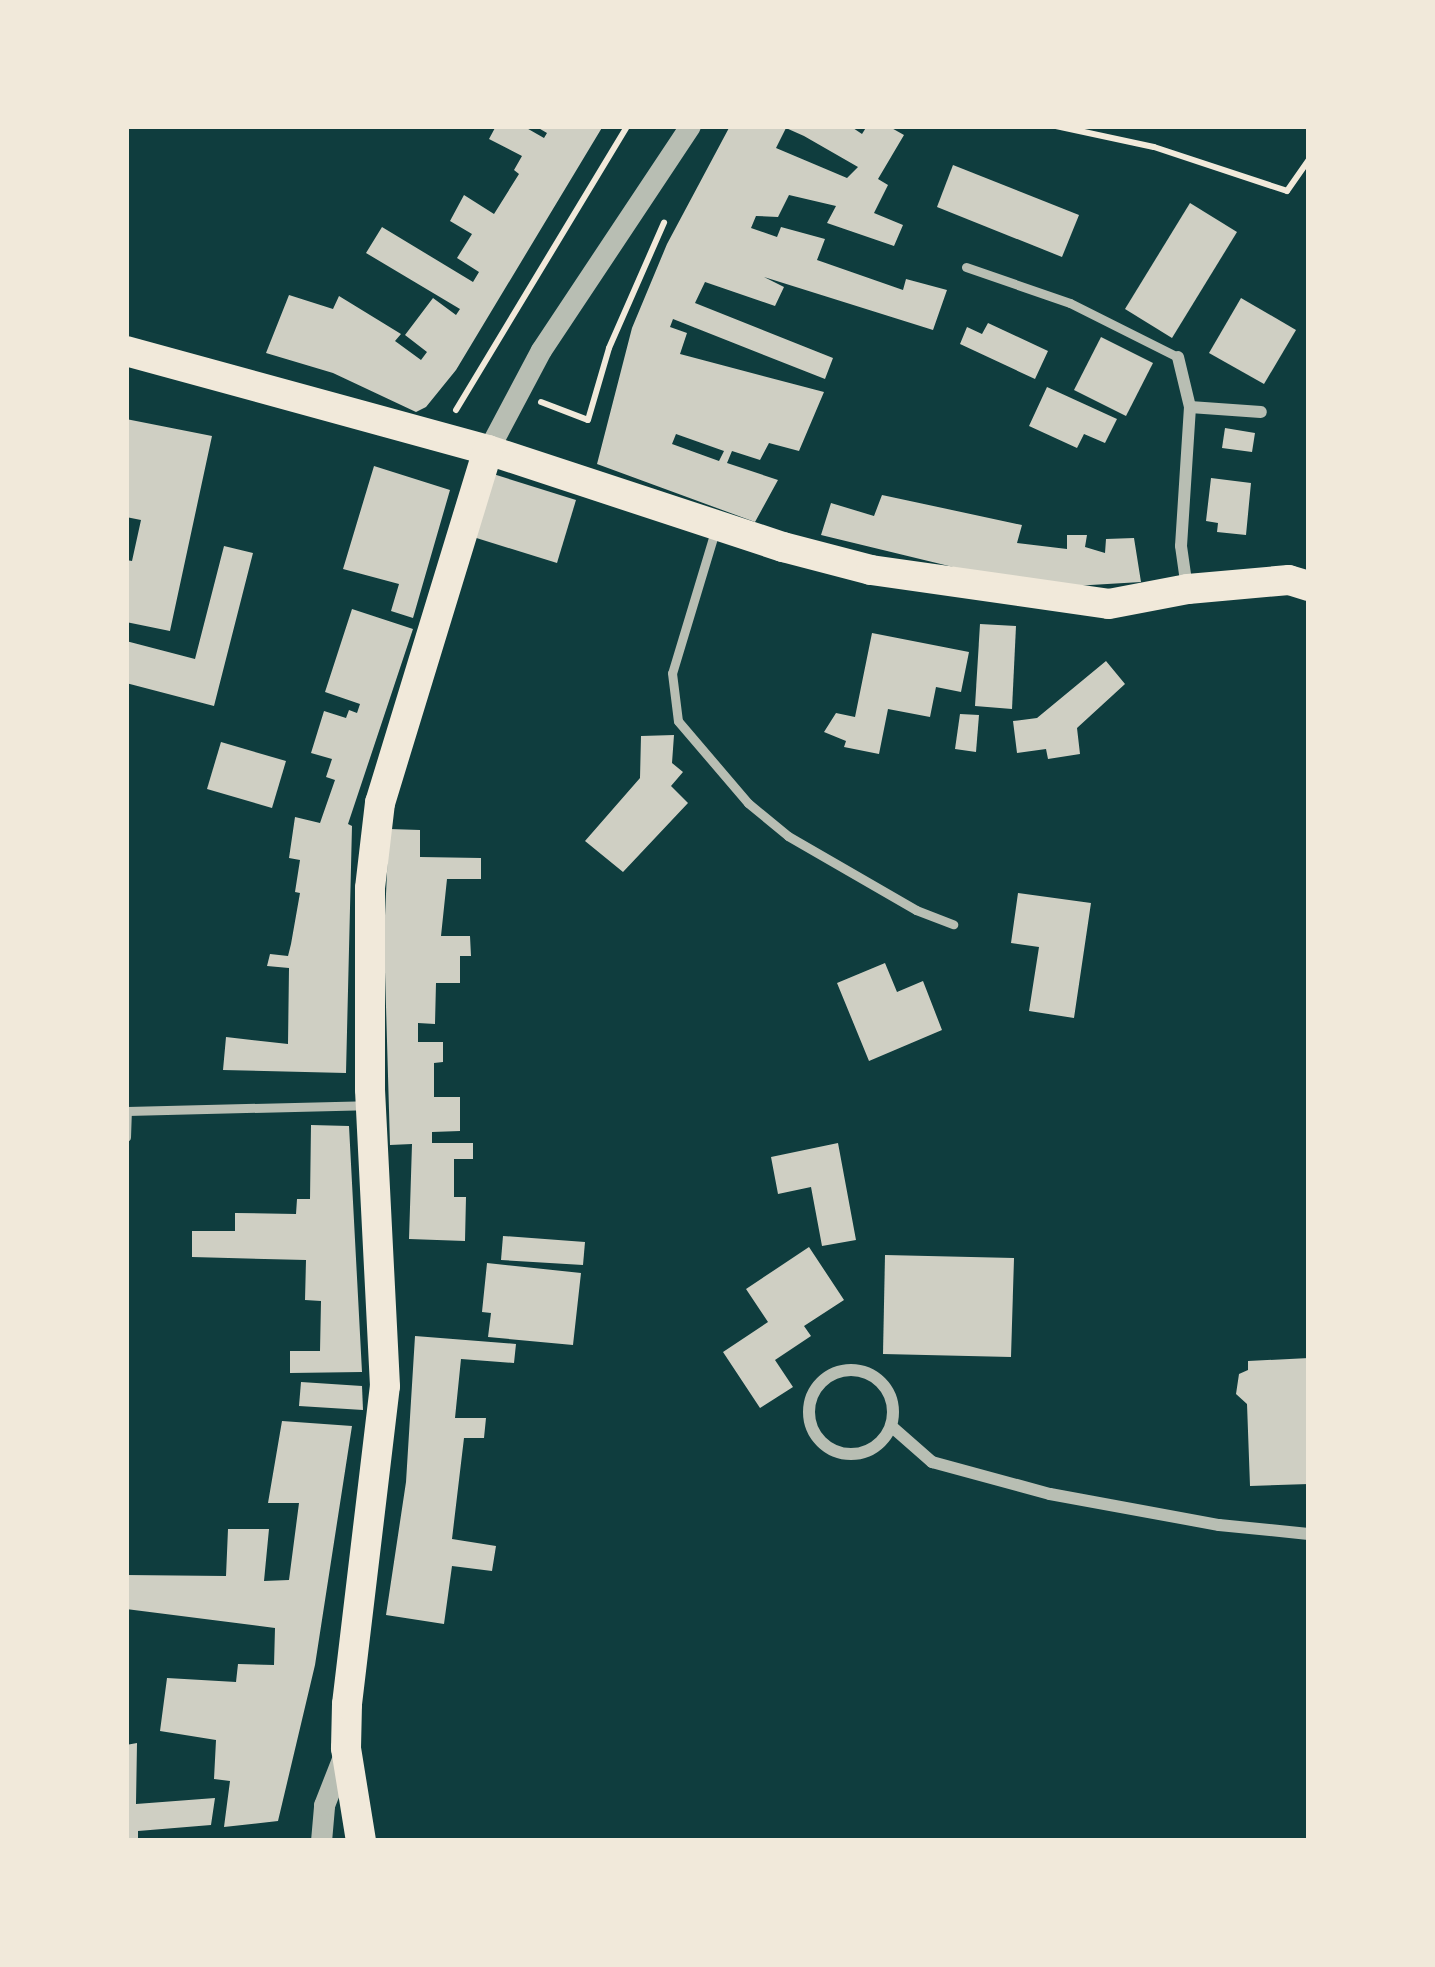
<!DOCTYPE html>
<style>
body{margin:0}
#map{position:relative;width:1435px;height:1967px;overflow:hidden;background:#0f3d3e;font-family:Montserrat,sans-serif}
div>[style]{position:absolute}
.building>*{inset:0;background:#cfcfc3}
.path>*{height:6px;margin:-3px;padding:0 3px;transform-origin:3px;border-radius:3px;background:#f1e9da}
.service>*{height:9px;margin:-4.5px;padding:0 4.5px;transform-origin:4.5px;border-radius:4.5px;background:#b8beb3}
.minor>*{height:12px;margin:-6px;padding:0 6px;transform-origin:6px;border-radius:6px;background:#b8beb3}
.minor>.ring{margin:-6px;padding:0;box-sizing:content-box;background:none;border:12px solid #b8beb3;border-radius:50%}
.tertiary>*{height:21px;margin:-10.5px;padding:0 10.5px;transform-origin:10.5px;border-radius:10.5px;background:#b8beb3}
.primary>*{height:30px;margin:-15px;padding:0 15px;transform-origin:15px;border-radius:15px;background:#f1e9da}
span{translate:-50% -50%;white-space:nowrap;text-align:center;line-height:1.15;-webkit-text-stroke:9px #f1e9da;paint-order:stroke}
.frame{position:absolute;inset:0;border:129px solid #f1e9da;pointer-events:none}
</style>
<div id="map">
<div class="building">
<div style="clip-path:polygon(496px 126px,523px 126px,544px 138px,547px 133px,535px 126px,603px 126px,456px 370px,426px 407px,416px 412px,333px 373px,266px 353px,289px 295px,333px 309px,339px 296px,401px 334px,395px 341px,421px 360px,427px 352px,405px 335px,433px 298px,456px 315px,460px 309px,366px 253px,382px 227px,473px 282px,479px 272px,457px 258px,472px 234px,450px 221px,464px 195px,494px 214px,519px 174px,514px 170px,522px 156px,489px 139px)"></div>
<div style="clip-path:polygon(evenodd,730px 126px,850px 126px,862px 134px,867px 126px,888px 126px,904px 135px,878px 179px,888px 185px,874px 213px,903px 225px,894px 246px,827px 223px,836px 206px,789px 195px,778px 217px,756px 216px,751px 228px,777px 237px,781px 227px,825px 239px,817px 260px,903px 290px,906px 279px,947px 290px,933px 330px,764px 277px,784px 287px,775px 306px,705px 282px,695px 303px,833px 358px,825px 379px,673px 319px,670px 327px,687px 333px,680px 354px,824px 392px,799px 451px,769px 443px,760px 460px,732px 451px,727px 463px,778px 480px,755px 522px,597px 464px,632px 328px,667px 244px,730px 126px,786px 128px,804px 136px,858px 167px,847px 178px,776px 148px,786px 128px,730px 126px,676px 434px,724px 451px,719px 461px,672px 444px,676px 434px)"></div>
<div style="clip-path:polygon(953px 165px,1079px 215px,1062px 257px,937px 207px)"></div>
<div style="clip-path:polygon(1190px 203px,1237px 232px,1172px 338px,1125px 309px)"></div>
<div style="clip-path:polygon(1241px 298px,1296px 330px,1264px 384px,1209px 353px)"></div>
<div style="clip-path:polygon(988px 323px,1048px 351px,1035px 379px,960px 344px,967px 327px,982px 334px)"></div>
<div style="clip-path:polygon(1101px 337px,1153px 363px,1126px 416px,1074px 390px)"></div>
<div style="clip-path:polygon(1047px 387px,1117px 419px,1105px 443px,1084px 434px,1077px 448px,1029px 426px)"></div>
<div style="clip-path:polygon(126px 419px,212px 436px,170px 631px,126px 622px,126px 560px,132px 561px,141px 520px,126px 517px)"></div>
<div style="clip-path:polygon(1225px 428px,1255px 433px,1252px 452px,1222px 448px)"></div>
<div style="clip-path:polygon(374px 466px,450px 490px,413px 618px,391px 611px,399px 584px,343px 569px)"></div>
<div style="clip-path:polygon(490px 473px,576px 500px,557px 563px,470px 536px)"></div>
<div style="clip-path:polygon(1211px 478px,1251px 483px,1246px 535px,1217px 532px,1218px 523px,1206px 521px)"></div>
<div style="clip-path:polygon(882px 495px,1022px 525px,1017px 543px,1067px 549px,1067px 535px,1087px 535px,1085px 547px,1105px 553px,1106px 539px,1134px 538px,1141px 582px,1040px 588px,821px 535px,831px 503px,874px 516px)"></div>
<div style="clip-path:polygon(224px 546px,253px 553px,214px 706px,126px 683px,126px 641px,195px 659px)"></div>
<div style="clip-path:polygon(352px 609px,413px 629px,348px 824px,352px 826px,346px 1073px,223px 1070px,226px 1037px,288px 1044px,289px 968px,267px 966px,270px 954px,288px 956px,291px 944px,300px 893px,295px 892px,300px 860px,289px 858px,295px 817px,320px 823px,335px 780px,326px 777px,332px 759px,311px 753px,324px 711px,346px 718px,349px 710px,357px 713px,360px 704px,325px 692px)"></div>
<div style="clip-path:polygon(980px 624px,1016px 626px,1012px 709px,975px 706px)"></div>
<div style="clip-path:polygon(872px 633px,969px 652px,961px 692px,936px 687px,930px 717px,888px 709px,879px 754px,844px 747px,846px 741px,824px 732px,836px 713px,855px 717px)"></div>
<div style="clip-path:polygon(1106px 661px,1125px 684px,1077px 728px,1080px 754px,1048px 759px,1046px 749px,1017px 753px,1013px 721px,1037px 718px)"></div>
<div style="clip-path:polygon(960px 714px,979px 715px,976px 752px,955px 749px)"></div>
<div style="clip-path:polygon(674px 735px,672px 763px,683px 772px,671px 786px,688px 803px,623px 872px,585px 841px,640px 778px,641px 736px)"></div>
<div style="clip-path:polygon(221px 742px,286px 761px,272px 808px,207px 789px)"></div>
<div style="clip-path:polygon(389px 829px,420px 830px,420px 857px,481px 858px,481px 879px,447px 879px,441px 936px,470px 936px,471px 956px,460px 956px,460px 983px,436px 983px,435px 1024px,418px 1023px,418px 1042px,443px 1042px,443px 1062px,434px 1063px,434px 1097px,460px 1097px,460px 1131px,432px 1132px,432px 1143px,473px 1143px,473px 1159px,454px 1159px,454px 1197px,466px 1197px,465px 1241px,409px 1239px,412px 1144px,390px 1145px,384px 937px)"></div>
<div style="clip-path:polygon(1018px 893px,1091px 903px,1074px 1018px,1029px 1011px,1039px 947px,1011px 943px)"></div>
<div style="clip-path:polygon(885px 963px,897px 992px,923px 981px,942px 1030px,869px 1061px,837px 983px)"></div>
<div style="clip-path:polygon(311px 1125px,349px 1126px,362px 1372px,290px 1373px,290px 1351px,320px 1351px,321px 1301px,305px 1300px,306px 1260px,192px 1257px,192px 1231px,235px 1231px,235px 1213px,296px 1214px,297px 1199px,310px 1199px)"></div>
<div style="clip-path:polygon(838px 1143px,856px 1240px,822px 1246px,811px 1187px,778px 1194px,771px 1157px)"></div>
<div style="clip-path:polygon(503px 1236px,585px 1242px,583px 1265px,501px 1260px)"></div>
<div style="clip-path:polygon(809px 1247px,844px 1300px,804px 1326px,811px 1336px,775px 1360px,793px 1387px,760px 1408px,723px 1352px,768px 1322px,746px 1289px)"></div>
<div style="clip-path:polygon(885px 1255px,1014px 1258px,1011px 1357px,883px 1354px)"></div>
<div style="clip-path:polygon(487px 1263px,581px 1273px,573px 1345px,488px 1337px,491px 1313px,482px 1312px)"></div>
<div style="clip-path:polygon(415px 1336px,516px 1344px,514px 1363px,461px 1359px,455px 1418px,486px 1418px,484px 1438px,464px 1438px,452px 1539px,496px 1546px,492px 1571px,452px 1566px,444px 1624px,386px 1615px,406px 1482px)"></div>
<div style="clip-path:polygon(1309px 1358px,1309px 1484px,1250px 1486px,1247px 1404px,1236px 1394px,1239px 1374px,1248px 1370px,1248px 1361px)"></div>
<div style="clip-path:polygon(301px 1382px,362px 1386px,363px 1410px,299px 1406px)"></div>
<div style="clip-path:polygon(282px 1421px,352px 1426px,315px 1665px,278px 1821px,224px 1827px,230px 1781px,214px 1779px,216px 1740px,160px 1731px,167px 1678px,236px 1682px,238px 1664px,274px 1665px,275px 1628px,126px 1609px,126px 1575px,226px 1576px,228px 1529px,269px 1529px,264px 1581px,289px 1580px,299px 1503px,268px 1503px)"></div>
<div style="clip-path:polygon(137px 1743px,136px 1804px,215px 1798px,211px 1825px,138px 1831px,138px 1841px,126px 1841px,126px 1745px)"></div>
</div>
<div class="path">
<div style="left:1056px;top:126px;width:100px;rotate:12.1deg"></div>
<div style="left:1154px;top:147px;width:140px;rotate:18.3deg"></div>
<div style="left:1287px;top:191px;width:39px;rotate:-55deg"></div>
<div style="left:541px;top:402px;width:50px;rotate:21deg"></div>
<div style="left:588px;top:420px;width:75px;rotate:-73.7deg"></div>
<div style="left:609px;top:348px;width:137px;rotate:-66.3deg"></div>
<div style="left:456px;top:410px;width:332px;rotate:-58.9deg"></div>
</div>
<div class="service">
<div style="left:966px;top:267px;width:110px;rotate:19.1deg"></div>
<div style="left:1070px;top:303px;width:121px;rotate:26.6deg"></div>
<div style="left:715px;top:531px;width:148px;rotate:106.8deg"></div>
<div style="left:672px;top:673px;width:48px;rotate:82.9deg"></div>
<div style="left:678px;top:721px;width:108px;rotate:49.5deg"></div>
<div style="left:748px;top:803px;width:52px;rotate:39.5deg"></div>
<div style="left:788px;top:836px;width:148px;rotate:30deg"></div>
<div style="left:916px;top:910px;width:40px;rotate:21deg"></div>
<div style="left:126px;top:1137px;width:26px;rotate:-88deg"></div>
<div style="left:127px;top:1111px;width:239px;rotate:-1.4deg"></div>
</div>
<div class="minor">
<div style="left:1178px;top:357px;width:51px;rotate:76.5deg"></div>
<div style="left:1190px;top:407px;width:139px;rotate:93.7deg"></div>
<div style="left:1181px;top:546px;width:42px;rotate:81.9deg"></div>
<div style="left:1190px;top:407px;width:71px;rotate:4deg"></div>
<div class="ring" style="left:809px;top:1370px;width:72px;height:72px"></div>
<div style="left:891px;top:1426px;width:55px;rotate:41.3deg"></div>
<div style="left:932px;top:1462px;width:122px;rotate:15.2deg"></div>
<div style="left:1050px;top:1494px;width:172px;rotate:10.4deg"></div>
<div style="left:1219px;top:1525px;width:90px;rotate:5.7deg"></div>
</div>
<div class="tertiary">
<div style="left:488px;top:450px;width:113px;rotate:-62.1deg"></div>
<div style="left:541px;top:350px;width:269px;rotate:-56.4deg"></div>
<div style="left:321px;top:1841px;width:36px;rotate:-85deg"></div>
<div style="left:324px;top:1805px;width:55px;rotate:-68.6deg"></div>
</div>
<div class="primary">
<div style="left:126px;top:351px;width:375px;rotate:15.3deg"></div>
<div style="left:488px;top:450px;width:311px;rotate:18.2deg"></div>
<div style="left:783px;top:547px;width:91px;rotate:14.6deg"></div>
<div style="left:871px;top:570px;width:240px;rotate:8.1deg"></div>
<div style="left:1109px;top:604px;width:80px;rotate:-10.8deg"></div>
<div style="left:1188px;top:589px;width:101px;rotate:-5.1deg"></div>
<div style="left:1289px;top:580px;width:21px;rotate:17deg"></div>
<div style="left:361px;top:1841px;width:94px;rotate:-99.2deg"></div>
<div style="left:346px;top:1748px;width:44px;rotate:-88.7deg"></div>
<div style="left:347px;top:1704px;width:320px;rotate:-83.2deg"></div>
<div style="left:385px;top:1386px;width:297px;rotate:-92.9deg"></div>
<div style="left:370px;top:1089px;width:201px;rotate:-90deg"></div>
<div style="left:370px;top:888px;width:86px;rotate:-83.3deg"></div>
<div style="left:380px;top:803px;width:369px;rotate:-73deg"></div>
</div>
<div class="frame"></div>
</div>
